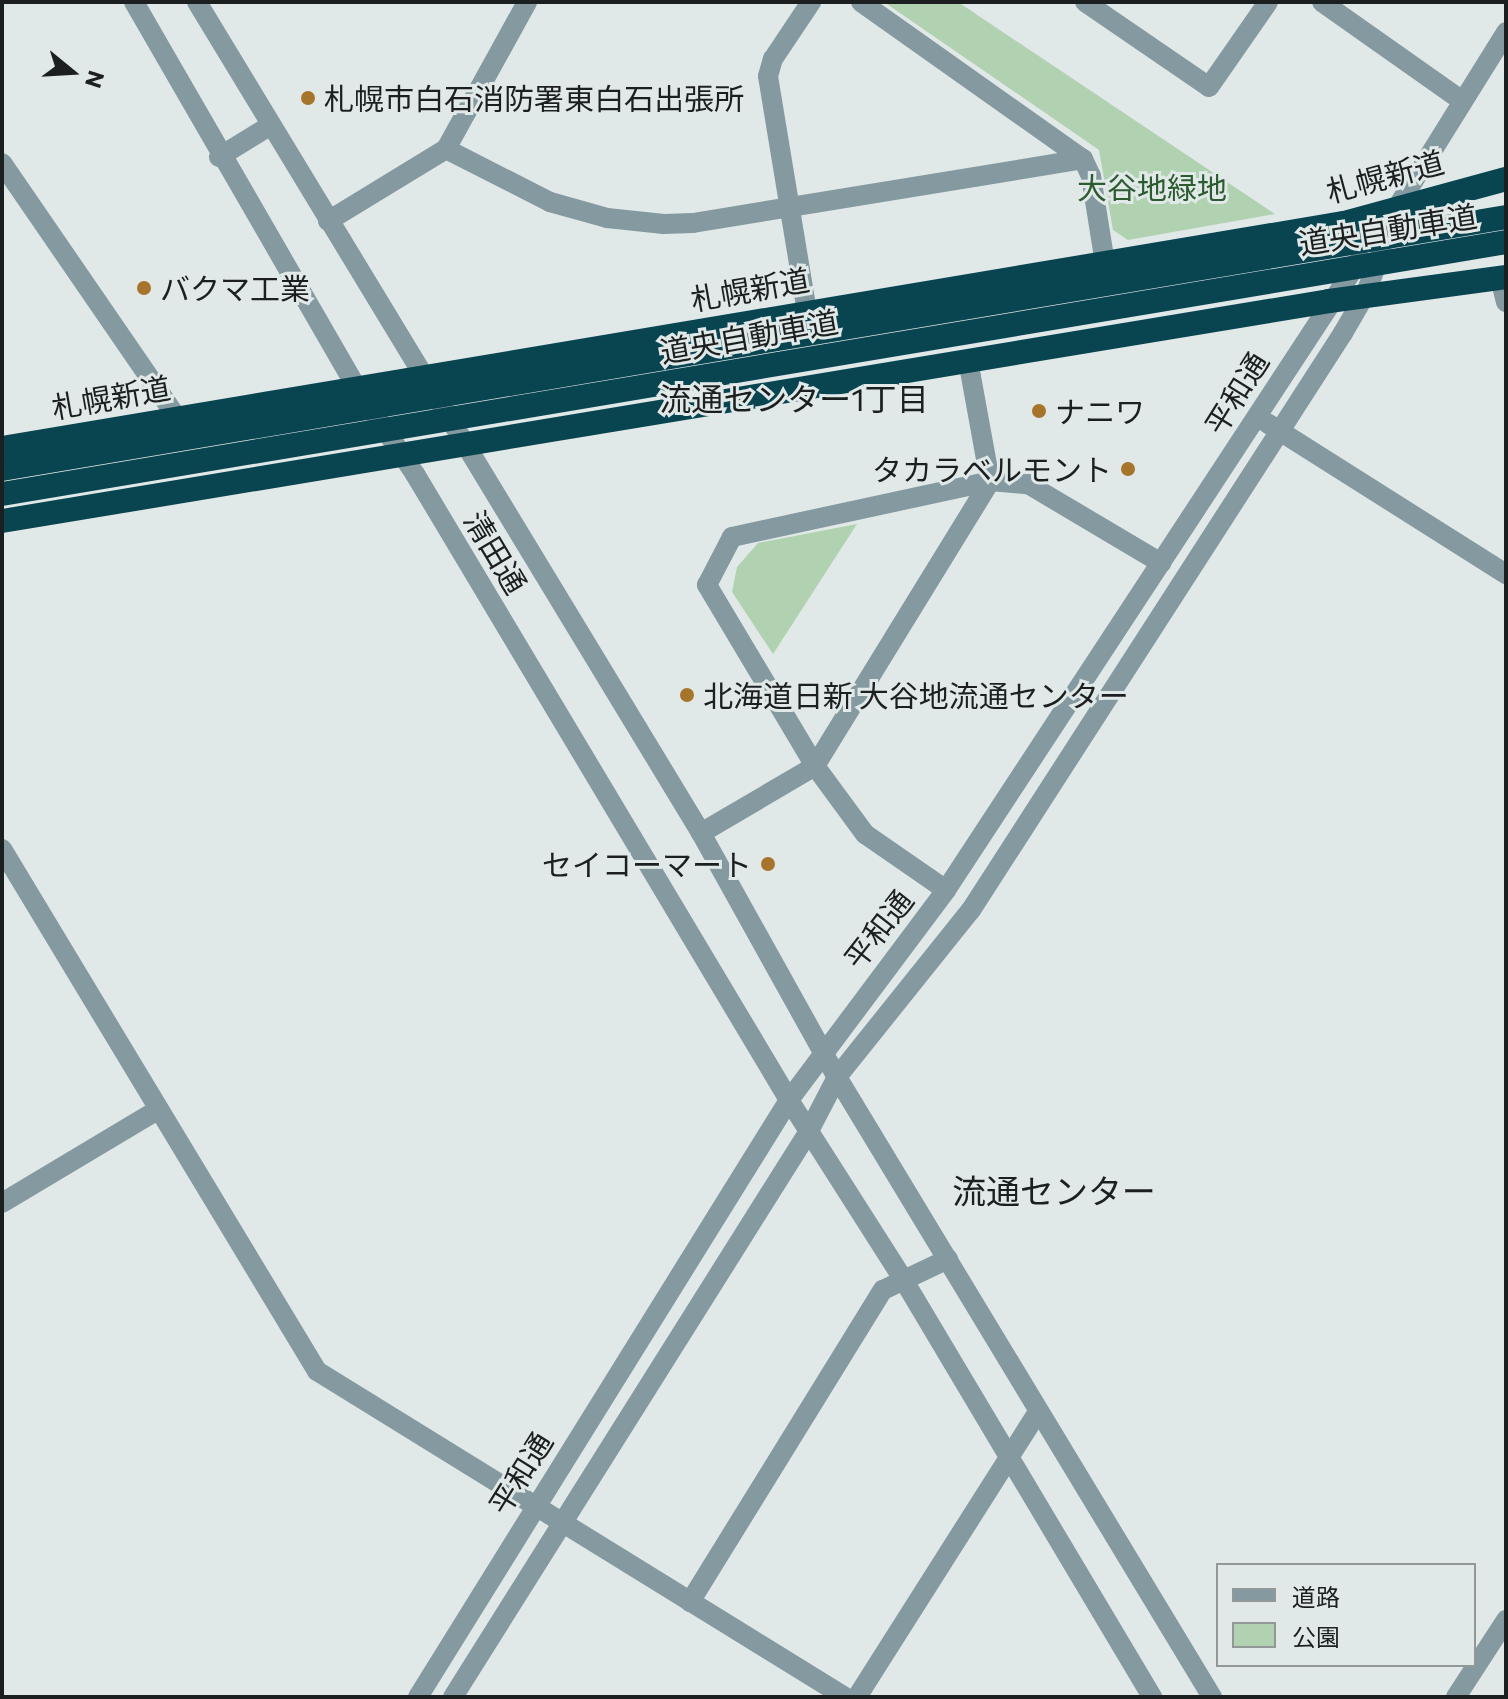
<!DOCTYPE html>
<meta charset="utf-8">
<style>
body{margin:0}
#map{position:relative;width:1508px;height:1699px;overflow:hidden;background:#e1e8e8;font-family:Commissioner,"Noto Sans JP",sans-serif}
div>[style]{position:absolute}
.green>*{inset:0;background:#b1d2b1}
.minor>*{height:20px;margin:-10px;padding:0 10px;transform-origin:10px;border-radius:10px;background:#849aa0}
.highway>*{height:24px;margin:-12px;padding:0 12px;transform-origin:12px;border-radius:12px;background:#084551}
.highway-bridge>*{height:24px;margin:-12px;padding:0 12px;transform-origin:12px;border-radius:12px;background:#084551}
.dots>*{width:22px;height:22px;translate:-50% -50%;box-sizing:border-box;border:4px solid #e1e8e8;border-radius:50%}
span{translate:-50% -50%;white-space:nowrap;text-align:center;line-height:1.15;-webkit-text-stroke:6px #e1e8e8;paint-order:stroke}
.poi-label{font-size:30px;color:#1c1f1f}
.left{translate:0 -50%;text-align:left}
.right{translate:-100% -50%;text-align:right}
.street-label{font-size:30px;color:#1c1f1f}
.park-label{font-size:30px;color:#2b5b2e}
.neighbourhood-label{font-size:32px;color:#1c1f1f}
.quarter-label{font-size:34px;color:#1c1f1f}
.frame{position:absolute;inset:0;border:4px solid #1c1f1f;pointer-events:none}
.legend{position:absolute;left:1216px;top:1563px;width:260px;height:104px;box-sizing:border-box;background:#e1e8e8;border:2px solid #929898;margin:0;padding:10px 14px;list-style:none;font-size:24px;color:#1c1f1f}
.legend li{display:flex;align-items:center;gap:16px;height:40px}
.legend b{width:40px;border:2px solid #929898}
.north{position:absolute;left:32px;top:32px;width:80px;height:80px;-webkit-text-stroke:6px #e1e8e8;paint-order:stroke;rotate:108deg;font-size:22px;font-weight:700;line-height:32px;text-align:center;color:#1c1f1f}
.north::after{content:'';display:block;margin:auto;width:28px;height:36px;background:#1c1f1f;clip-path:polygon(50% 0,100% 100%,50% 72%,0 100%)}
</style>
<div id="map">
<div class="green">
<div style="clip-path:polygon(884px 2px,958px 2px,1275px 214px,1128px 240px,1113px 230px,1099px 150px)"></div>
<div style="clip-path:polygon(857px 524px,773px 654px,732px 592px,737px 567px,758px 543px)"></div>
</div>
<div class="minor">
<div style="left:134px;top:2px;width:446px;rotate:60deg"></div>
<div style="left:357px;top:388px;width:104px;rotate:56deg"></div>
<div style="left:415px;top:474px;width:729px;rotate:59.14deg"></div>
<div style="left:789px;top:1100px;width:212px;rotate:57.5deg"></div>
<div style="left:903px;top:1279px;width:487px;rotate:59.2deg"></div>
<div style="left:197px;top:2px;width:972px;rotate:58.76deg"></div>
<div style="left:701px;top:833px;width:279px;rotate:60.9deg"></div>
<div style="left:837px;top:1077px;width:725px;rotate:58.83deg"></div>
<div style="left:861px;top:2px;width:272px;rotate:35.3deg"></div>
<div style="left:1083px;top:159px;width:19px;rotate:65deg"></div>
<div style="left:1091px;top:176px;width:88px;rotate:80.9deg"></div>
<div style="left:1085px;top:2px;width:150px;rotate:34.4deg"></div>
<div style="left:1209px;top:87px;width:103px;rotate:-55.2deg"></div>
<div style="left:1322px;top:2px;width:170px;rotate:35.2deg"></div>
<div style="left:446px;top:149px;width:117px;rotate:27deg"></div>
<div style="left:550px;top:202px;width:59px;rotate:15.7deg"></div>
<div style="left:607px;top:218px;width:57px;rotate:6deg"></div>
<div style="left:664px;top:224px;width:29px;rotate:-2deg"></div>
<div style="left:693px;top:223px;width:395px;rotate:-9.3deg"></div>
<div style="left:219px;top:157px;width:61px;rotate:-31.6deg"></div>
<div style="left:2px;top:163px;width:311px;rotate:55.5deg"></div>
<div style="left:1391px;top:217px;width:218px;rotate:-58.1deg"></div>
<div style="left:328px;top:221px;width:138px;rotate:-31.4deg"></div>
<div style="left:446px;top:149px;width:168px;rotate:-61.1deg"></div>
<div style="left:1500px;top:278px;width:25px;rotate:76deg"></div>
<div style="left:807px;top:312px;width:239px;rotate:-99.4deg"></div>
<div style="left:768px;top:76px;width:18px;rotate:-74deg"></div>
<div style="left:773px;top:59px;width:69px;rotate:-56.3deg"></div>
<div style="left:1267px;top:423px;width:283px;rotate:32.3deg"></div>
<div style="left:701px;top:833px;width:132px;rotate:-30.4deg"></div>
<div style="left:815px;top:766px;width:334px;rotate:-58.4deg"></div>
<div style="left:990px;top:481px;width:123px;rotate:-100.3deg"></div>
<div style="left:2px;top:849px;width:610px;rotate:58.89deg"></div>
<div style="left:317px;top:1371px;width:621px;rotate:31.69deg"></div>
<div style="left:946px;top:890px;width:98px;rotate:-145.3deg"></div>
<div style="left:865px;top:834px;width:84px;rotate:-126.3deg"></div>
<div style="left:815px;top:766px;width:211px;rotate:-120.8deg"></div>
<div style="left:707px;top:585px;width:54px;rotate:-62.5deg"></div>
<div style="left:732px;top:537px;width:264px;rotate:-12.2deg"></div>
<div style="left:990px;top:481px;width:38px;rotate:5deg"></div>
<div style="left:1028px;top:484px;width:155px;rotate:30.7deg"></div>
<div style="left:2px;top:1203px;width:179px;rotate:-30.9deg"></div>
<div style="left:690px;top:1602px;width:367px;rotate:-58.3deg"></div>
<div style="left:883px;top:1290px;width:72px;rotate:-25.5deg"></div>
<div style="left:418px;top:1697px;width:703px;rotate:-58.14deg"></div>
<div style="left:789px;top:1100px;width:262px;rotate:-53.2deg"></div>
<div style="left:946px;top:890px;width:755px;rotate:-56.73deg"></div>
<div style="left:453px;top:1697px;width:669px;rotate:-57.83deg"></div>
<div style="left:809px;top:1131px;width:61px;rotate:-62.6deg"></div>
<div style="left:837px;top:1077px;width:214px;rotate:-51.3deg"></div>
<div style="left:971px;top:910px;width:687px;rotate:-57.19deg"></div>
<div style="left:1343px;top:333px;width:44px;rotate:-59.9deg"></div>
<div style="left:1365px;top:295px;width:47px;rotate:-68.9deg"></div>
<div style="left:857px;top:1697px;width:338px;rotate:-57.6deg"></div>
<div style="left:1456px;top:1697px;width:92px;rotate:-57deg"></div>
</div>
<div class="highway">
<div style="left:2px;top:448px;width:1361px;rotate:-9.52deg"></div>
<div style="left:1344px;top:223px;width:168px;rotate:-15.2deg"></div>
<div style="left:2px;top:521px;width:1345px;rotate:-9.41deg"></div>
<div style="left:1329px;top:301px;width:179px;rotate:-7.7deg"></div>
</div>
<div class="highway-bridge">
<div style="left:2px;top:469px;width:1525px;rotate:-9.51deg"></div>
<div style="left:2px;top:494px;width:1525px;rotate:-9.51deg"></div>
</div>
<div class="dots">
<div style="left:308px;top:98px;background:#a6752b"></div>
<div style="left:144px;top:288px;background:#a6752b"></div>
<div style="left:1039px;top:411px;background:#a6752b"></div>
<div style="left:1128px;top:469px;background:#a6752b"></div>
<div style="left:687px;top:695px;background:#a6752b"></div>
<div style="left:768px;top:864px;background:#a6752b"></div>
</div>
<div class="poi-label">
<span class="left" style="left:324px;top:98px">札幌市白石消防署東白石出張所</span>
<span class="left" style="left:160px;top:288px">バクマ工業</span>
<span class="left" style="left:1055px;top:411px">ナニワ</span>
<span class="right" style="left:1112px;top:469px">タカラベルモント</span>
<span class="left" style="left:703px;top:695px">北海道日新 大谷地流通センター</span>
<span class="right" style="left:752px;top:864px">セイコーマート</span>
</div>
<div class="street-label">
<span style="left:1385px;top:176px;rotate:-15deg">札幌新道</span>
<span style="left:1388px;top:229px;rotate:-9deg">道央自動車道</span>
<span style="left:750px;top:289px;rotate:-10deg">札幌新道</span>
<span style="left:749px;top:336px;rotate:-10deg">道央自動車道</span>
<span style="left:1236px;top:393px;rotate:-58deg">平和通</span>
<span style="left:111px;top:397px;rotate:-10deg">札幌新道</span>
<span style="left:496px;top:552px;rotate:59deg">清田通</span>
<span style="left:878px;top:929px;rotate:-52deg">平和通</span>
<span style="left:520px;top:1473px;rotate:-58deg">平和通</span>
</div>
<div class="park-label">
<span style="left:1152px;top:187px">大谷地緑地</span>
</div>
<div class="neighbourhood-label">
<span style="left:794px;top:398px">流通センター1丁目</span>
</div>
<div class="quarter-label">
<span style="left:1054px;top:1191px">流通センター</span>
</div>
<div class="frame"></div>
<ul class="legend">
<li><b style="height:10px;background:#849aa0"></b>道路</li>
<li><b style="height:22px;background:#b1d2b1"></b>公園</li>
</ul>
<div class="north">N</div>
</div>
